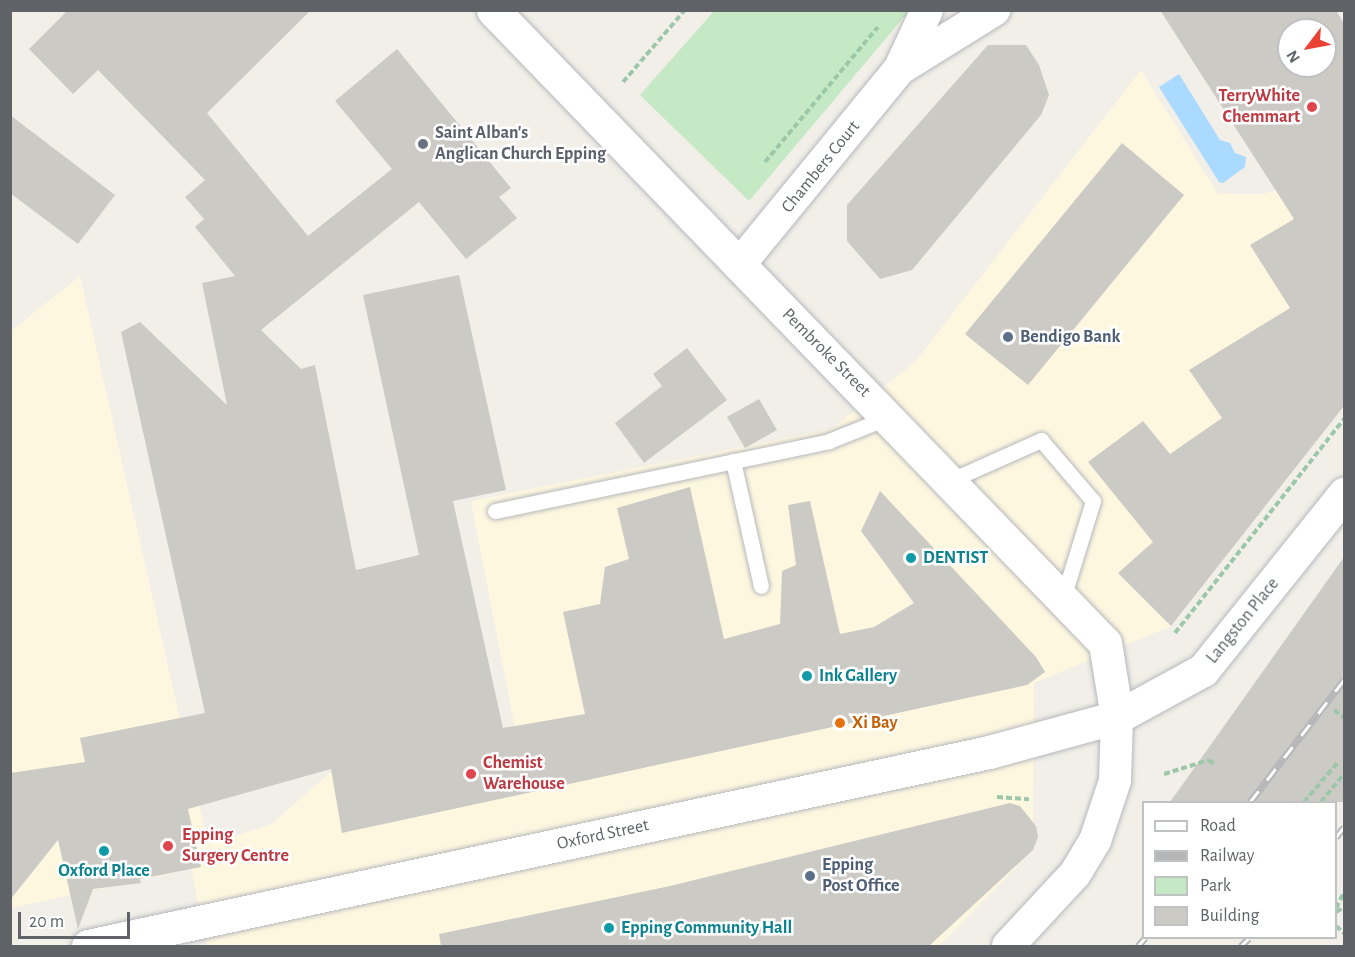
<!DOCTYPE html>
<style>
body{margin:0}
#map{position:relative;width:1355px;height:957px;overflow:hidden;background:#f1efe8;font-family:"Alegreya Sans",sans-serif}
div>[style]{position:absolute}
.commercial>*{inset:0;background:#fef7e0}
.green>*{inset:0;background:#c5e8c5}
.water>*{inset:0;background:#aadaff}
.building>*{inset:0;background:#cccac5}
.path>*{height:4px;margin-top:-2px;transform-origin:0;background:repeating-linear-gradient(90deg,#9cc7a9 0 6px,transparent 0 9px)}
.roads{filter:drop-shadow(0 0 2px #b5b8bc) drop-shadow(0 0 2px #b5b8bc)}
.service>*{height:15px;margin:-7.5px;padding:0 7.5px;transform-origin:7.5px;border-radius:7.5px;background:#fff}
.minor>*{height:32px;margin:-16px;padding:0 16px;transform-origin:16px;border-radius:16px;background:#fff}
.tertiary>*{height:33px;margin:-16.5px;padding:0 16.5px;transform-origin:16.5px;border-radius:16.5px;background:#fff}
.rail>*{height:7px;margin-top:-3.5px;transform-origin:0;background:repeating-linear-gradient(90deg,#fff 0 14px,#b6b7b8 0 28px);box-sizing:border-box;border-block:2px solid #b6b7b8}
.dots>*{width:16px;height:16px;translate:-50% -50%;box-sizing:border-box;border:3px solid #fff;border-radius:50%}
span{translate:-50% -50%;white-space:nowrap;text-align:center;line-height:1.15;-webkit-text-stroke:5px #fff;paint-order:stroke}
.health-label{font-size:18px;color:#be3a42;font-weight:700}
.right{translate:-100% -50%;text-align:right}
.left{translate:0 -50%;text-align:left}
.worship-label{font-size:18px;color:#5b616d;font-weight:700}
.street-label{font-size:18px;color:#5f6368}
.service-label{font-size:18px;color:#4e5e75;font-weight:700}
.culture-label{font-size:18px;color:#0d838f;font-weight:700}
.food-label{font-size:18px;color:#c56008;font-weight:700}
.frame{position:absolute;inset:0;border:12px solid #5f6368;pointer-events:none}
.legend{position:absolute;left:1142px;top:801px;width:195px;height:138px;box-sizing:border-box;background:#fff;border:2px solid #bfc1c3;margin:0;padding:8px 10px;list-style:none;font-size:18px;color:#5f6368}
.legend li{display:flex;align-items:center;gap:12px;height:30px}
.legend b{width:30px;border:2px solid #bfc1c3}
.north{position:absolute;left:1277px;top:18px;width:60px;height:60px;box-sizing:border-box;background:#fff;border:2px solid #bfc1c3;border-radius:50%;rotate:238deg;font-size:16px;font-weight:700;line-height:24px;text-align:center;color:#5f6368}
.north::after{content:'';display:block;margin:auto;width:21px;height:27px;background:#ea4335;clip-path:polygon(50% 0,100% 100%,50% 72%,0 100%)}
.scale{position:absolute;left:18px;top:912px;width:112px;height:27px;box-sizing:border-box;border:3px solid #5f6368;border-top:0;padding-left:8px;font-size:18px;line-height:21px;white-space:nowrap;color:#5f6368;-webkit-text-stroke:4px #fff;paint-order:stroke}
</style>
<div id="map">
<div class="commercial">
<div style="clip-path:polygon(1141px 70px,1218px 194px,1263px 194px,1336px 172px,1344px 185px,1344px 406px,1171px 626px,1034px 683px,1033px 850px,939px 946px,207px 946px,191px 869px,11px 908px,11px 331px,80px 276px,208px 844px,270px 825px,331px 772px,516px 734px,471px 501px,831px 429px,915px 362px)"></div>
</div>
<div class="green">
<div style="clip-path:polygon(714px 11px,714px 10px,909px 11px,749px 201px,640px 95px)"></div>
</div>
<div class="water">
<div style="clip-path:polygon(1179px 74px,1220px 140px,1230px 143px,1235px 153px,1246px 157px,1245px 167px,1223px 183px,1219px 182px,1159px 87px)"></div>
</div>
<div class="building">
<div style="clip-path:polygon(68px 10px,311px 10px,207px 113px,308px 236px,392px 169px,335px 101px,397px 49px,511px 188px,499px 197px,517px 218px,466px 259px,419px 202px,261px 330px,301px 369px,315px 365px,356px 570px,419px 555px,363px 295px,459px 275px,506px 490px,453px 501px,503px 728px,585px 714px,563px 612px,600px 604px,605px 567px,629px 559px,617px 508px,690px 487px,724px 639px,780px 624px,782px 571px,796px 565px,788px 505px,810px 501px,840px 634px,874px 627px,914px 603px,861px 531px,880px 491px,1036px 657px,1045px 672px,1027px 685px,342px 833px,331px 769px,188px 809px,201px 867px,140px 879px,141px 883px,93px 889px,78px 929px,58px 840px,10px 900px,10px 773px,85px 762px,80px 738px,205px 713px,121px 332px,140px 322px,227px 405px,202px 283px,235px 276px,195px 227px,204px 219px,185px 197px,205px 180px,98px 70px,73px 94px,29px 49px)"></div>
<div style="clip-path:polygon(evenodd,1160px 10px,1336px 10px,1344px 24px,1344px 406px,1171px 626px,1118px 573px,1153px 542px,1088px 462px,1143px 421px,1170px 454px,1222px 418px,1189px 370px,1290px 308px,1250px 245px,1294px 219px,1160px 10px,1289px 30px,1325px 30px,1325px 66px,1289px 66px,1289px 30px)"></div>
<div style="clip-path:polygon(988px 45px,1026px 45px,1039px 65px,1049px 95px,1041px 115px,912px 270px,880px 279px,847px 241px,847px 205px)"></div>
<div style="clip-path:polygon(10px 115px,115px 195px,78px 244px,10px 193px)"></div>
<div style="clip-path:polygon(1122px 143px,1184px 195px,1028px 385px,965px 334px)"></div>
<div style="clip-path:polygon(687px 348px,727px 400px,644px 463px,615px 423px,662px 386px,653px 374px)"></div>
<div style="clip-path:polygon(759px 399px,777px 430px,745px 448px,727px 417px)"></div>
<div style="clip-path:polygon(1344px 557px,1344px 802px,1170px 802px,1195px 767px)"></div>
<div style="clip-path:polygon(1010px 803px,1020px 806px,1036px 826px,1038px 837px,1033px 850px,929px 946px,441px 946px,439px 934px,670px 886px)"></div>
</div>
<div class="path">
<div style="left:623px;top:82px;width:95px;rotate:-49.3deg"></div>
<div style="left:765px;top:162px;width:176px;rotate:-50.1deg"></div>
<div style="left:1175px;top:633px;width:273px;rotate:-51.7deg"></div>
<div style="left:1334px;top:710px;width:12px;rotate:35deg"></div>
<div style="left:1164px;top:774px;width:47px;rotate:-17.3deg"></div>
<div style="left:1209px;top:760px;width:6px;rotate:39deg"></div>
<div style="left:997px;top:797px;width:32px;rotate:4deg"></div>
<div style="left:1304px;top:802px;width:52px;rotate:-49.6deg"></div>
<div style="left:1321px;top:802px;width:36px;rotate:-51deg"></div>
<div style="left:1336px;top:908px;width:18px;rotate:-63deg"></div>
<div style="left:1336px;top:912px;width:9px;rotate:-32deg"></div>
<div style="left:1336px;top:926px;width:11px;rotate:41deg"></div>
</div>
<div class="roads">
<div class="service">
<div style="left:733px;top:461px;width:128px;rotate:77.4deg"></div>
<div style="left:949px;top:481px;width:101px;rotate:-24deg"></div>
<div style="left:1041px;top:440px;width:80px;rotate:49.6deg"></div>
<div style="left:1093px;top:501px;width:102px;rotate:107.2deg"></div>
<div style="left:495px;top:511px;width:341px;rotate:-11.8deg"></div>
<div style="left:829px;top:441px;width:65px;rotate:-21.8deg"></div>
</div>
<div class="minor">
<div style="left:901px;top:68px;width:110px;rotate:-31.9deg"></div>
<div style="left:739px;top:265px;width:254px;rotate:-50.7deg"></div>
<div style="left:900px;top:68px;width:64px;rotate:-65deg"></div>
<div style="left:1008px;top:946px;width:98px;rotate:-47.1deg"></div>
<div style="left:1075px;top:874px;width:39px;rotate:-59deg"></div>
<div style="left:1095px;top:841px;width:63px;rotate:-71.6deg"></div>
<div style="left:1115px;top:781px;width:64px;rotate:-88.2deg"></div>
</div>
<div class="tertiary">
<div style="left:493px;top:10px;width:880px;rotate:45.97deg"></div>
<div style="left:1105px;top:643px;width:75px;rotate:80.8deg"></div>
<div style="left:88px;top:946px;width:922px;rotate:-12.15deg"></div>
<div style="left:989px;top:752px;width:133px;rotate:-15.3deg"></div>
<div style="left:1117px;top:717px;width:98px;rotate:-28.7deg"></div>
<div style="left:1203px;top:670px;width:226px;rotate:-51.3deg"></div>
</div>
</div>
<div class="rail">
<div style="left:1250px;top:802px;width:154px;rotate:-52.4deg"></div>
<div style="left:1336px;top:837px;width:13px;rotate:-51deg"></div>
<div style="left:1138px;top:946px;width:11px;rotate:-49deg"></div>
<div style="left:1241px;top:946px;width:11px;rotate:-45deg"></div>
</div>
<div class="dots">
<div style="left:1312px;top:107px;background:#e0444e"></div>
<div style="left:423px;top:144px;background:#6b7280"></div>
<div style="left:1008px;top:337px;background:#5c6f8a"></div>
<div style="left:911px;top:558px;background:#0f9aa8"></div>
<div style="left:807px;top:676px;background:#0f9aa8"></div>
<div style="left:840px;top:723px;background:#e8710a"></div>
<div style="left:471px;top:774px;background:#e0444e"></div>
<div style="left:168px;top:846px;background:#e0444e"></div>
<div style="left:104px;top:851px;background:#0f9aa8"></div>
<div style="left:810px;top:876px;background:#5c6f8a"></div>
<div style="left:609px;top:928px;background:#0f9aa8"></div>
</div>
<div class="health-label">
<span class="right" style="left:1300px;top:107px">TerryWhite<br>Chemmart</span>
<span class="left" style="left:483px;top:774px">Chemist<br>Warehouse</span>
<span class="left" style="left:182px;top:846px">Epping<br>Surgery Centre</span>
</div>
<div class="worship-label">
<span class="left" style="left:435px;top:144px">Saint Alban's<br>Anglican Church Epping</span>
</div>
<div class="street-label">
<span style="left:821px;top:167px;rotate:-51deg">Chambers Court</span>
<span style="left:826px;top:353px;rotate:45deg">Pembroke Street</span>
<span style="left:1243px;top:621px;rotate:-51deg">Langston Place</span>
<span style="left:603px;top:835px;rotate:-12deg">Oxford Street</span>
</div>
<div class="service-label">
<span class="left" style="left:1020px;top:337px">Bendigo Bank</span>
<span class="left" style="left:822px;top:876px">Epping<br>Post Office</span>
</div>
<div class="culture-label">
<span class="left" style="left:923px;top:558px">DENTIST</span>
<span class="left" style="left:819px;top:676px">Ink Gallery</span>
<span style="left:104px;top:871px">Oxford Place</span>
<span class="left" style="left:621px;top:928px">Epping Community Hall</span>
</div>
<div class="food-label">
<span class="left" style="left:852px;top:723px">Xi Bay</span>
</div>
<div class="frame"></div>
<ul class="legend">
<li><b style="height:8px;background:#fff"></b>Road</li>
<li><b style="height:8px;background:#b6b7b8"></b>Railway</li>
<li><b style="height:16px;background:#c5e8c5"></b>Park</li>
<li><b style="height:16px;background:#cccac5"></b>Building</li>
</ul>
<div class="north">N</div>
<div class="scale">20 m</div>
</div>
